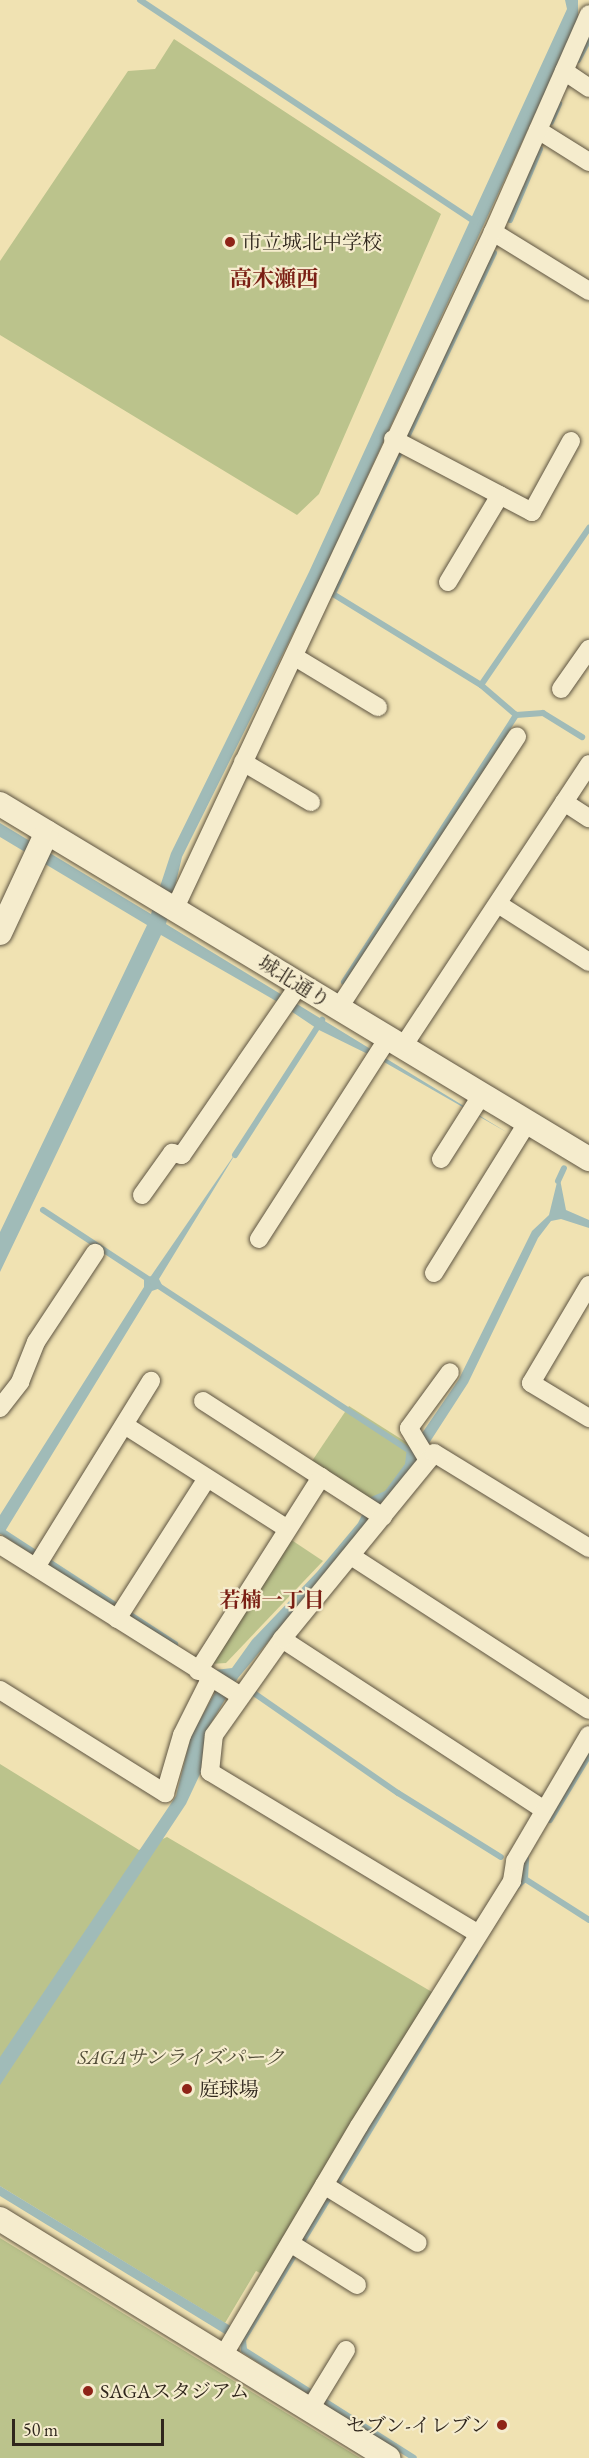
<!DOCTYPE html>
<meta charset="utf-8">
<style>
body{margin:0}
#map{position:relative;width:589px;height:2458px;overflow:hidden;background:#f0e2b2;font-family:"EB Garamond","Noto Serif JP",serif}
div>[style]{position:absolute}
.green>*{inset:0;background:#bbc38c}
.water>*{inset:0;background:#a0bbb8}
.stream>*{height:6px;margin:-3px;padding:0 3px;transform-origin:3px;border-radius:3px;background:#a0bbb8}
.roads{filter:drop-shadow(0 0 2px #5f5542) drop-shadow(0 0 2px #5f5542)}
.minor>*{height:18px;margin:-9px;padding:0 9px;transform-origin:9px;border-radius:9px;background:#f5eccd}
.tertiary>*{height:24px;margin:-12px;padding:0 12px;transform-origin:12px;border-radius:12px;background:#f5eccd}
.dots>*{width:16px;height:16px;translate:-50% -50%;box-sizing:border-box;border:3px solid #f5eccd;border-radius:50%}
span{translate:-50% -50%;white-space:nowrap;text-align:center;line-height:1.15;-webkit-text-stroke:4.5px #f5eccd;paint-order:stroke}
.poi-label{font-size:20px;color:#2f261c}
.left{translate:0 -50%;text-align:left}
.right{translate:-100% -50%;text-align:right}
.street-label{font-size:20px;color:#2f261c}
.park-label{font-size:20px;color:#524d38;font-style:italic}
.neighbourhood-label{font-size:21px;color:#7a1f14;font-weight:700}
.quarter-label{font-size:22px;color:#7a1f14;font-weight:700}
.scale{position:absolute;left:12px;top:2419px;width:152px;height:27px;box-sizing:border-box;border:3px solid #2f261c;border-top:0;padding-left:8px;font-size:18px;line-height:21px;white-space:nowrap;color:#2f261c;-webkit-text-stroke:4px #f5eccd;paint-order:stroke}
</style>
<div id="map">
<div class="green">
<div style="clip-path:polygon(174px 39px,441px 214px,319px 494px,297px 515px,0 335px,0 261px,128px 71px,155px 69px)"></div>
<div style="clip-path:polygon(349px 1406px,420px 1451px,398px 1482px,374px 1502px,312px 1461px)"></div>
<div style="clip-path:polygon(287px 1537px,323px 1561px,226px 1663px,210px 1664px)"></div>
<div style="clip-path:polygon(0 1764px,139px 1850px,167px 1837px,432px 1992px,264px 2275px,256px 2271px,225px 2323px,0 2186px)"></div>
<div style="clip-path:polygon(0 2238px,360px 2458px,0 2458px)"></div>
</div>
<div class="water">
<div style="clip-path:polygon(565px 0,578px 0,578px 21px,317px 585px,182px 857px,166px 924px,508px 1133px,384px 1062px,319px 1030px,276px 1001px,161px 935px,0 1272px,0 1232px,147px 925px,0 837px,0 823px,151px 914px,171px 853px,309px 572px,567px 9px)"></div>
<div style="clip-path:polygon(239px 1148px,159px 1279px,163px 1287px,152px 1291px,4px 1533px,0 1534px,0 1515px,144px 1287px,144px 1279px,151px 1276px)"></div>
<div style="clip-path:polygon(559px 1174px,566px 1210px,589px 1220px,589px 1228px,561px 1219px,551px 1221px,538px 1238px,468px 1383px,413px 1468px,238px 1678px,205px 1733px,201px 1772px,186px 1804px,0 2085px,0 2057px,176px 1796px,191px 1736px,223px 1678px,215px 1670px,232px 1668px,252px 1640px,317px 1572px,358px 1523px,371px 1497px,385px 1491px,405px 1464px,407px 1447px,414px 1445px,459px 1379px,532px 1231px,549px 1215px)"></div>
<div style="clip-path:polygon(0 2186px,242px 2333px,238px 2342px,0 2196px)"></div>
</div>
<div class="stream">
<div style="left:140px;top:0;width:402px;rotate:33.5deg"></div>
<div style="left:578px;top:60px;width:24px;rotate:-62deg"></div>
<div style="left:551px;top:122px;width:20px;rotate:-66deg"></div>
<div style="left:510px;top:220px;width:77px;rotate:-67.1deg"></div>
<div style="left:494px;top:253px;width:377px;rotate:115.3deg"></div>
<div style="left:333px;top:594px;width:174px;rotate:31.6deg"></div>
<div style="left:481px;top:685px;width:46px;rotate:40.6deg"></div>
<div style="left:516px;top:715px;width:27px;rotate:-4deg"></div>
<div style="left:543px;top:713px;width:46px;rotate:31.6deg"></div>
<div style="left:481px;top:685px;width:191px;rotate:-55.5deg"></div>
<div style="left:344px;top:982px;width:318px;rotate:-57.2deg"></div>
<div style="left:235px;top:1155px;width:161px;rotate:-57.2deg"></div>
<div style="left:558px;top:1181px;width:14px;rotate:-65deg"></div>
<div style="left:43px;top:1210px;width:439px;rotate:33.3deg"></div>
<div style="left:0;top:1530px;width:209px;rotate:33.1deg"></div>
<div style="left:251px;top:1691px;width:179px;rotate:34.8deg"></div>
<div style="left:398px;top:1793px;width:121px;rotate:31.9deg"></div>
<div style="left:550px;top:1820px;width:76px;rotate:-59deg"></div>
<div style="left:525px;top:1879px;width:20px;rotate:-87deg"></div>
<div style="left:515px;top:1888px;width:13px;rotate:-42deg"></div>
<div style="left:525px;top:1879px;width:76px;rotate:32.6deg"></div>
<div style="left:238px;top:2336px;width:6px;rotate:39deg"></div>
<div style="left:243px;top:2340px;width:449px;rotate:-58.9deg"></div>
<div style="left:243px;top:2340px;width:10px;rotate:84deg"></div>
<div style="left:244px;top:2350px;width:201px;rotate:32.4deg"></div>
</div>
<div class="roads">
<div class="minor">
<div style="left:564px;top:71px;width:30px;rotate:34deg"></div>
<div style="left:538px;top:130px;width:60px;rotate:32.1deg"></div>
<div style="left:493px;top:232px;width:113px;rotate:31.6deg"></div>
<div style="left:393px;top:439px;width:157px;rotate:27.7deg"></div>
<div style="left:532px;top:512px;width:81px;rotate:-61.2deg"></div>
<div style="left:448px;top:582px;width:101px;rotate:-59.1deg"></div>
<div style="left:295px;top:657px;width:97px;rotate:31.1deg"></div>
<div style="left:561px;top:689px;width:49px;rotate:-55deg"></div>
<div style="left:243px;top:762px;width:79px;rotate:30.5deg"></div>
<div style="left:564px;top:802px;width:30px;rotate:33deg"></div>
<div style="left:498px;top:904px;width:108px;rotate:32.5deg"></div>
<div style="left:175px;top:908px;width:747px;rotate:-64.81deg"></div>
<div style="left:493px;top:232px;width:238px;rotate:-66.2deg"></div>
<div style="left:338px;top:1009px;width:326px;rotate:-56.7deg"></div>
<div style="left:402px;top:1048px;width:340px;rotate:-56.6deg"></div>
<div style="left:441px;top:1159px;width:75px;rotate:-57.6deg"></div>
<div style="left:142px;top:1195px;width:52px;rotate:-54.5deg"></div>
<div style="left:172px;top:1153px;width:10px;rotate:11deg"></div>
<div style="left:182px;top:1155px;width:206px;rotate:-55.5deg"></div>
<div style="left:259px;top:1239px;width:237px;rotate:-57.3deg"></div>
<div style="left:434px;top:1273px;width:176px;rotate:-58.2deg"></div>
<div style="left:589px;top:1285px;width:114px;rotate:120.6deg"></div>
<div style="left:531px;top:1383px;width:68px;rotate:31.1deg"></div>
<div style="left:203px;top:1401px;width:214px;rotate:32.8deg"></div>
<div style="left:0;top:1408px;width:33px;rotate:-52deg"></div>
<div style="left:20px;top:1382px;width:43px;rotate:-68.2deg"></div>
<div style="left:36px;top:1342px;width:107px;rotate:-56.5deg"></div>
<div style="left:126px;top:1426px;width:190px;rotate:32.5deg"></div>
<div style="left:428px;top:1460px;width:37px;rotate:-121deg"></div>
<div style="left:409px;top:1428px;width:69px;rotate:-53.8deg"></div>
<div style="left:0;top:1545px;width:284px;rotate:32.1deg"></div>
<div style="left:351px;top:1556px;width:283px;rotate:32.9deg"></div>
<div style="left:36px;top:1567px;width:219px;rotate:-58.3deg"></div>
<div style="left:117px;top:1619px;width:167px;rotate:-57.4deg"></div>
<div style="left:282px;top:1639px;width:311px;rotate:33.1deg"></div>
<div style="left:198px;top:1671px;width:230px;rotate:-57.6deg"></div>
<div style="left:0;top:1690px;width:195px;rotate:32deg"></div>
<div style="left:165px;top:1793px;width:60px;rotate:-73.7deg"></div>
<div style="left:182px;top:1735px;width:63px;rotate:-63.4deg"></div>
<div style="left:477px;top:1933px;width:312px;rotate:-148.9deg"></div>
<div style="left:210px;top:1772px;width:37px;rotate:-84deg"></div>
<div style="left:214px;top:1735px;width:118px;rotate:-54.7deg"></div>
<div style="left:282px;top:1639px;width:240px;rotate:-50.7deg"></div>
<div style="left:434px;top:1453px;width:182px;rotate:31.5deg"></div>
<div style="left:324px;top:2185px;width:110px;rotate:31.7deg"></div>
<div style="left:290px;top:2243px;width:79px;rotate:32.1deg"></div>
<div style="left:223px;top:2356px;width:267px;rotate:-59.4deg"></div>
<div style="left:359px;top:2126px;width:289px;rotate:-58deg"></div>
<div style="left:512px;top:1881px;width:20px;rotate:-81deg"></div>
<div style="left:515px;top:1861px;width:146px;rotate:-59.6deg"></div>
<div style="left:310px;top:2409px;width:69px;rotate:-58.6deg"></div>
</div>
<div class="tertiary">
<div style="left:0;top:804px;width:688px;rotate:31.08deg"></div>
<div style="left:0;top:933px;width:111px;rotate:-65deg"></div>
<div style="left:0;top:2219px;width:456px;rotate:31.6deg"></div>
</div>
</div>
<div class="dots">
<div style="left:230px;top:242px;background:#8f2418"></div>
<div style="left:187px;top:2089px;background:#8f2418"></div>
<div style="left:88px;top:2391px;background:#8f2418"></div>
<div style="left:502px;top:2425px;background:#8f2418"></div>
</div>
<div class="poi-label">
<span class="left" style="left:242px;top:242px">市立城北中学校</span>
<span class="left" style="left:199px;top:2089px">庭球場</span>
<span class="left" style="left:100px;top:2391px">SAGAスタジアム</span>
<span class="right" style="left:490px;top:2425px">セブン-イレブン</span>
</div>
<div class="street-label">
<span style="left:294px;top:982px;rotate:32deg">城北通り</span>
</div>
<div class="park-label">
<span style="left:181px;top:2057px">SAGAサンライズパーク</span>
</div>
<div class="neighbourhood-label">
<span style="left:272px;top:1600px">若楠一丁目</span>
</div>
<div class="quarter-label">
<span style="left:274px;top:279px">高木瀬西</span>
</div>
<div class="scale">50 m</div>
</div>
